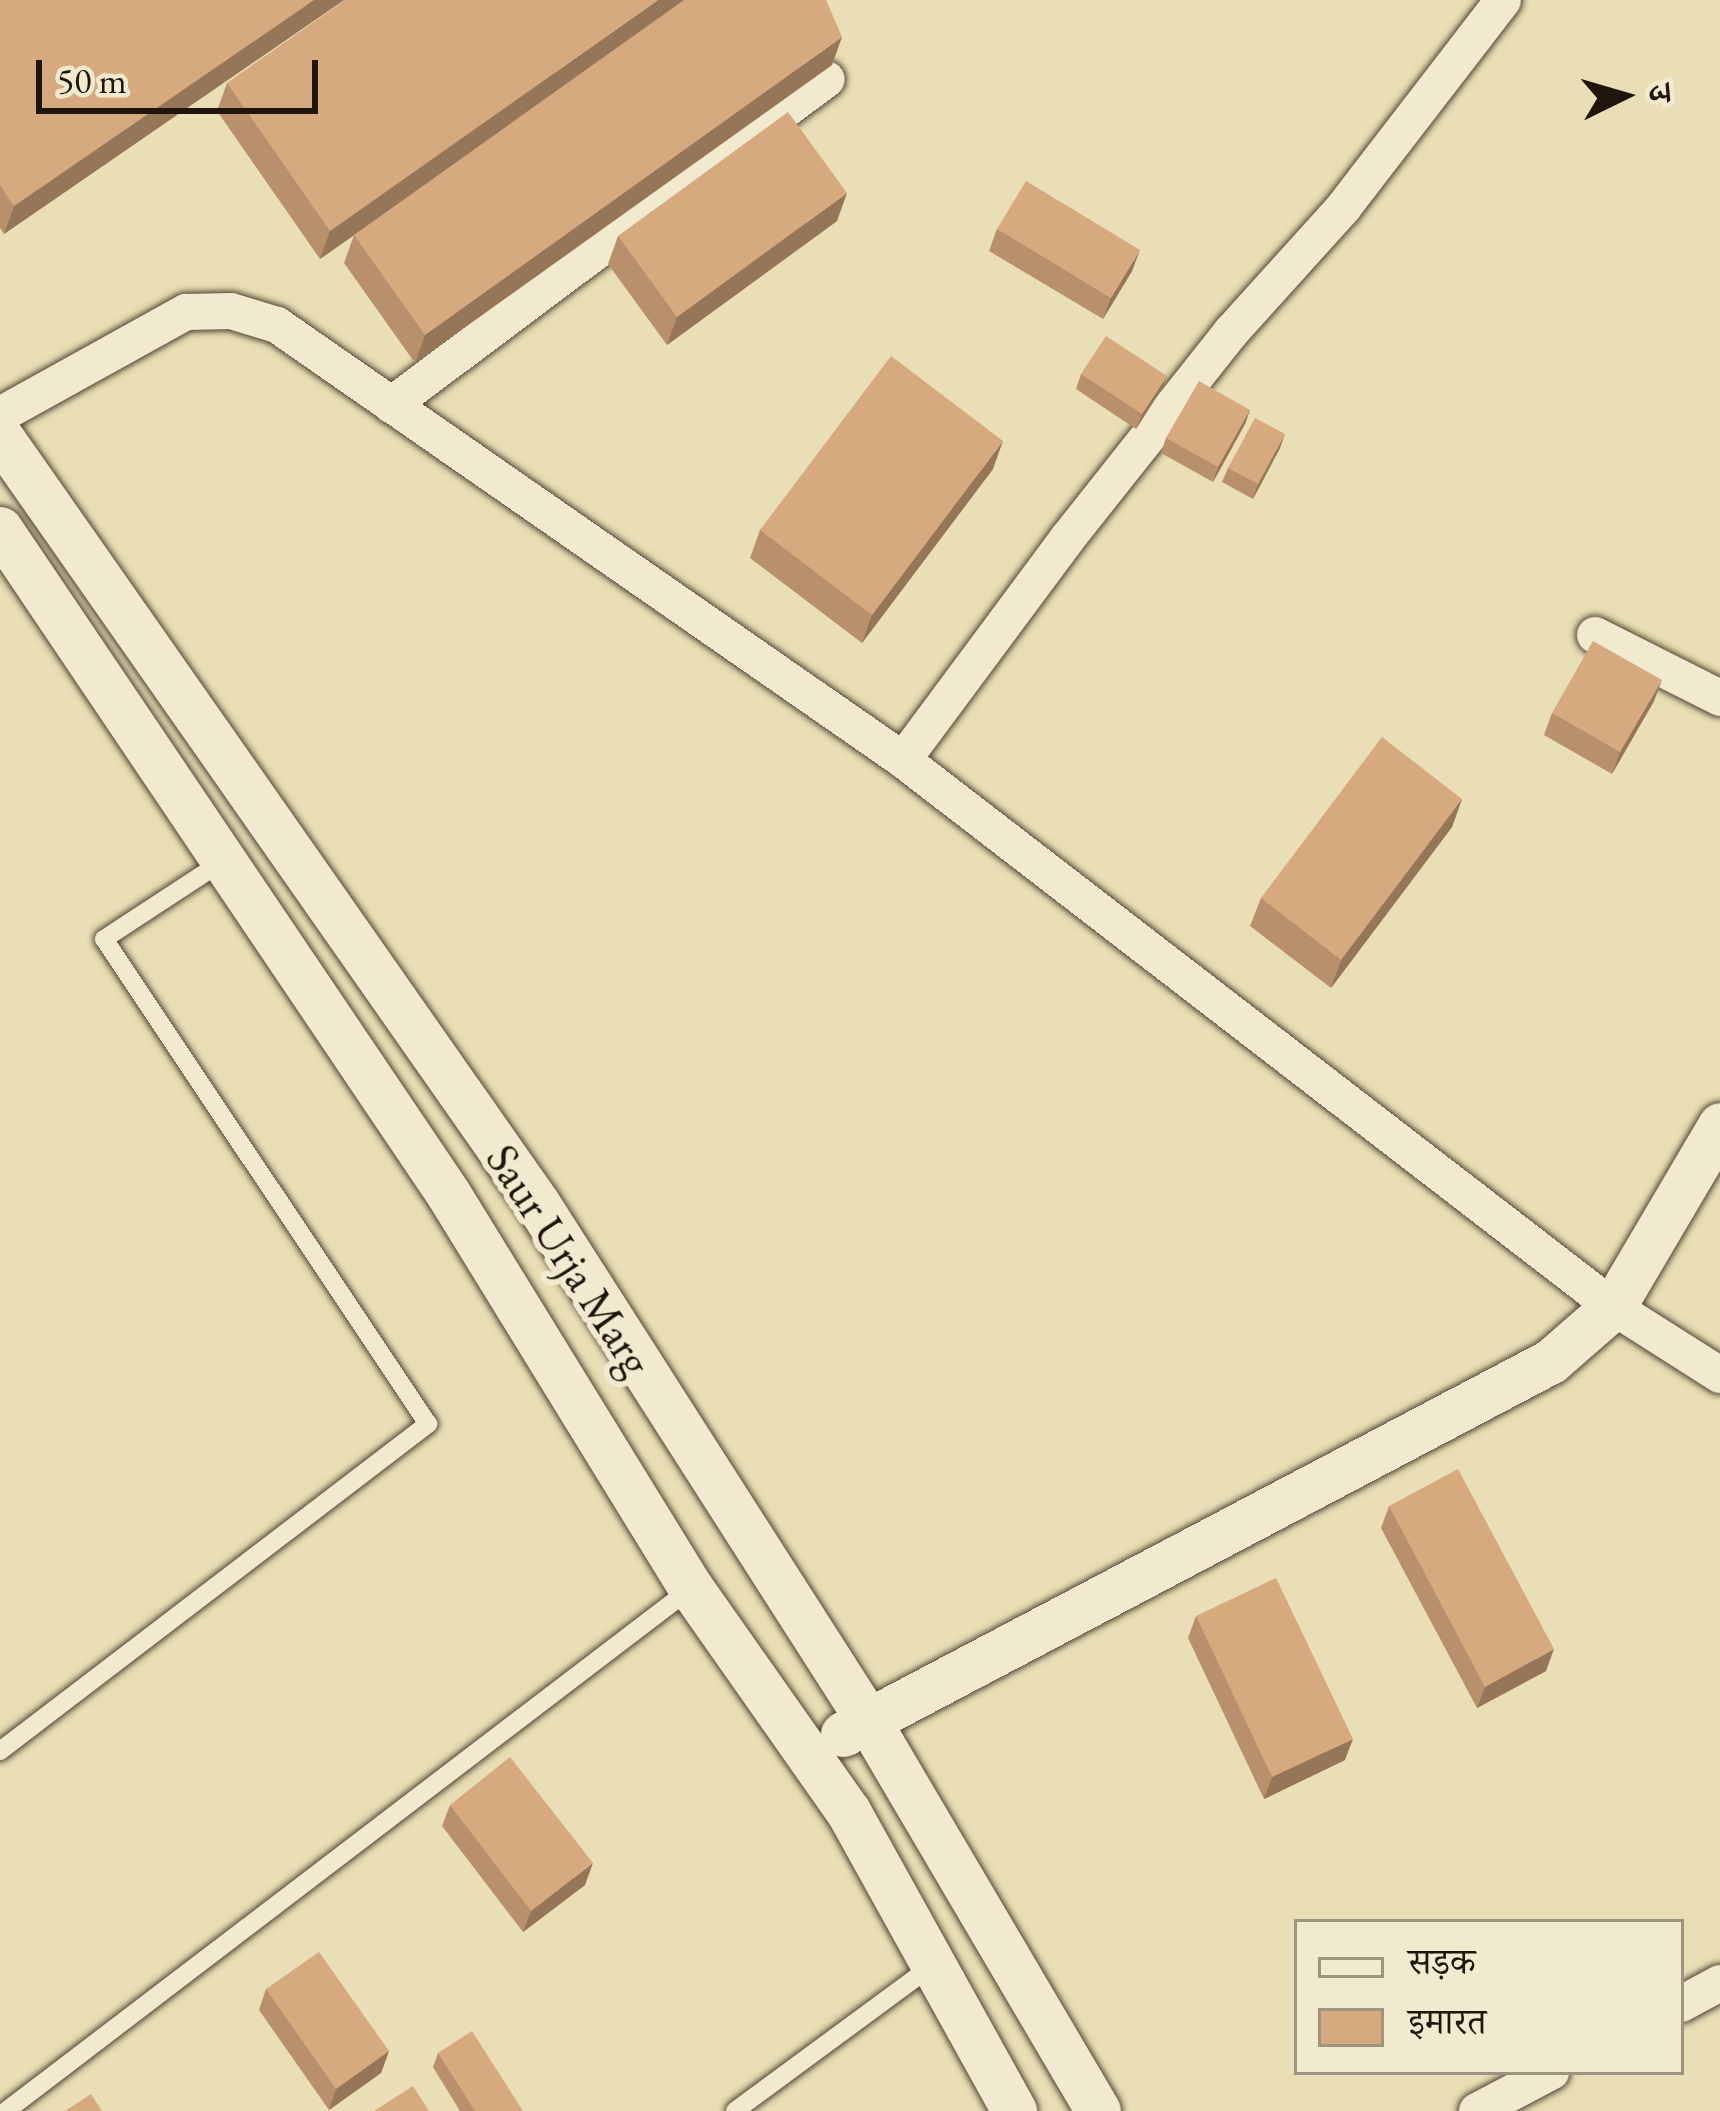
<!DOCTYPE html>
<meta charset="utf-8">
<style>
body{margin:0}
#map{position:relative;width:1720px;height:2111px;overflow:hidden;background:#e9deb5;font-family:"EB Garamond","Noto Serif Devanagari",serif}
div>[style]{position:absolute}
.roads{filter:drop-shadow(0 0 3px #524735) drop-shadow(0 0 3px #524735)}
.service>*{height:18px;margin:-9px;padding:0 9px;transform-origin:9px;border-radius:9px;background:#f1eacf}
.minor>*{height:36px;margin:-18px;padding:0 18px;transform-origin:18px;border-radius:18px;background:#f1eacf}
.tertiary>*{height:45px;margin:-22.5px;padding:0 22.5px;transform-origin:22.5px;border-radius:22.5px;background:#f1eacf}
.wall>*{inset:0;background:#b8916c}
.shaded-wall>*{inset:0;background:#967658}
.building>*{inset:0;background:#d6a97e}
span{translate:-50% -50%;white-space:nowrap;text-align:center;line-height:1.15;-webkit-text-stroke:12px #f1eacf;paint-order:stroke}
.street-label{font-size:45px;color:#20150a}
.legend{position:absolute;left:1294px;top:1919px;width:390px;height:156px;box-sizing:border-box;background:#f1eacf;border:3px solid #9d9580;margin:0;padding:15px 21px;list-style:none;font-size:36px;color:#20150a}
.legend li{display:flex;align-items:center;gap:24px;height:60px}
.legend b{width:60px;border:3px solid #9d9580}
.north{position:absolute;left:1564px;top:36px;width:120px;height:120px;-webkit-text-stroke:9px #f1eacf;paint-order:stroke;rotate:85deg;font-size:33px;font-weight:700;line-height:48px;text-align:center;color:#20150a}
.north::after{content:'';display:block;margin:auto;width:42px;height:54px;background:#20150a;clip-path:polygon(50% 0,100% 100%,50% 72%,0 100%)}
.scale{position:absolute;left:36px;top:60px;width:282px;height:54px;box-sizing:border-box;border:6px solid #20150a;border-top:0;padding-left:15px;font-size:36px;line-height:42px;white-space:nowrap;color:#20150a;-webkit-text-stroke:9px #f1eacf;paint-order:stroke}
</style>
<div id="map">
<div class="roads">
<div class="service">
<div style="left:0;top:1751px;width:539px;rotate:-37.38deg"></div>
<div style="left:428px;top:1424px;width:583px;rotate:-123.74deg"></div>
<div style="left:104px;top:939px;width:142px;rotate:-33.2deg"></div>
<div style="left:6px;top:2111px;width:859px;rotate:-37.34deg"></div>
<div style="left:735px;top:2111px;width:246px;rotate:-36.4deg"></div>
</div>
<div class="minor">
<div style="left:391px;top:405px;width:544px;rotate:-36.79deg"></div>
<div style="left:0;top:415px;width:213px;rotate:-29deg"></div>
<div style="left:186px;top:312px;width:45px;rotate:-1.3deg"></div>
<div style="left:231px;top:311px;width:48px;rotate:16.9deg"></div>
<div style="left:277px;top:325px;width:762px;rotate:34.79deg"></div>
<div style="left:903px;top:760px;width:896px;rotate:37.61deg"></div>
<div style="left:1613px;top:1307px;width:127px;rotate:32.4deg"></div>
<div style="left:1595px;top:635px;width:140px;rotate:26.7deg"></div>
<div style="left:903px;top:760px;width:275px;rotate:-53.4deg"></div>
<div style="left:1067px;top:539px;width:265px;rotate:-51.6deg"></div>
<div style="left:1232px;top:331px;width:166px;rotate:-47.9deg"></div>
<div style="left:1343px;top:208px;width:262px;rotate:-52.4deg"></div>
<div style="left:1681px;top:2004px;width:44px;rotate:-28.3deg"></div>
<div style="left:1477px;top:2111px;width:84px;rotate:-27.8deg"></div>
</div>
<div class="tertiary">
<div style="left:0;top:436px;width:936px;rotate:55deg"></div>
<div style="left:537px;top:1203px;width:616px;rotate:57.39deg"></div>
<div style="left:869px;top:1722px;width:451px;rotate:59.5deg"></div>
<div style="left:0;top:529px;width:803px;rotate:56.01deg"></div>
<div style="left:449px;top:1195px;width:462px;rotate:58.4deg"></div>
<div style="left:691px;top:1588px;width:273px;rotate:54.9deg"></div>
<div style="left:848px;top:1811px;width:343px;rotate:61deg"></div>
<div style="left:843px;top:1734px;width:800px;rotate:-27.78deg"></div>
<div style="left:1551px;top:1361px;width:82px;rotate:-41.1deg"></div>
<div style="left:1613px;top:1307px;width:211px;rotate:-59.5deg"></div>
</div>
</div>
<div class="wall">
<div style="clip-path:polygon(0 0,344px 0,4px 234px,0 228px)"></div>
<div style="clip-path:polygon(832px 65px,415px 363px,344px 263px,354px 235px,427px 184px,320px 259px,217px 111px,227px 83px)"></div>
<div style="clip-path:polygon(837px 221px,667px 345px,608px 264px,618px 236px)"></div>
<div style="clip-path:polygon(997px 229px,1132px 271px,1103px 319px,989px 251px)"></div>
<div style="clip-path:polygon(1081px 374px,1161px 390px,1136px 429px,1076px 389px)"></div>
<div style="clip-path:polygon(1250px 410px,1245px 424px,1213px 482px,1161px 453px,1166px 438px)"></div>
<div style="clip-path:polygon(1280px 448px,1253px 499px,1222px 482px,1228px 468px)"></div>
<div style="clip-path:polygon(993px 469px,862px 643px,750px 558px,760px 530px)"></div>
<div style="clip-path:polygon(1654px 701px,1612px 774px,1544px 735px,1552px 713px)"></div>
<div style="clip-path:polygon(1462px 799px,1452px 827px,1331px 988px,1250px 926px,1261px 898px)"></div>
<div style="clip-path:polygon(1389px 1506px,1546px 1671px,1477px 1708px,1381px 1528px)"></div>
<div style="clip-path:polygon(1196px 1616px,1345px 1760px,1264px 1799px,1188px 1638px)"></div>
<div style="clip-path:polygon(450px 1805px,585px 1885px,523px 1932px,442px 1826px)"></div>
<div style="clip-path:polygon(266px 1989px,389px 2051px,381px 2073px,329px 2110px,259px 2010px)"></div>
<div style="clip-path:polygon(438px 2053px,523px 2111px,460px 2111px,433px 2067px)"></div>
</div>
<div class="shaded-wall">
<div style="clip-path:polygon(314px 0,344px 0,4px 234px,14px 206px)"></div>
<div style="clip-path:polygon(658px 0,688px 0,320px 259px,330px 231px)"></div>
<div style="clip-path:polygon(842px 37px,832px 65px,415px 363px,425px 335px)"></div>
<div style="clip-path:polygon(847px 193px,837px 221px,667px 345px,677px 317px)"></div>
<div style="clip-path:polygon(1140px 250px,1132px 271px,1103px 319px,1111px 298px)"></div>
<div style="clip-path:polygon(1167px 376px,1161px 390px,1136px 429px,1142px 414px)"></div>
<div style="clip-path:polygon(1250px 410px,1245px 424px,1213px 482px,1218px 467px)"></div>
<div style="clip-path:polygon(1285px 434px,1280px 448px,1253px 499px,1258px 484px)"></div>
<div style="clip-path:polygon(1003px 441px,993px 469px,862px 643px,872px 615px)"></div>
<div style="clip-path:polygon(1662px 680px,1654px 701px,1612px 774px,1620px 752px)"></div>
<div style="clip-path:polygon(1462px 799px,1452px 827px,1331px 988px,1341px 960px)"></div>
<div style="clip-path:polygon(1554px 1649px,1546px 1671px,1477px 1708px,1485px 1687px)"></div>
<div style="clip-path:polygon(1353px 1739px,1345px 1760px,1264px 1799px,1272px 1777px)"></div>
<div style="clip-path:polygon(593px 1863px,585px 1885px,523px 1932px,531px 1911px)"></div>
<div style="clip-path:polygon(389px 2051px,381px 2073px,329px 2110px,336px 2089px)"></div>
</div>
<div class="building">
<div style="clip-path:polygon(0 0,314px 0,14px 206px,0 185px)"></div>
<div style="clip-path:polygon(345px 0,658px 0,330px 231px,227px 83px)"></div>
<div style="clip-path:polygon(684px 0,826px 0,842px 37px,425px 335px,354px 235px)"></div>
<div style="clip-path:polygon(788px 112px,847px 193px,677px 317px,618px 236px)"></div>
<div style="clip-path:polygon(1026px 181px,1140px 250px,1111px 298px,997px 229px)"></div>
<div style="clip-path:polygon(1106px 336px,1167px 376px,1142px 414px,1081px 374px)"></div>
<div style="clip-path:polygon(891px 356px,1003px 441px,872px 615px,760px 530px)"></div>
<div style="clip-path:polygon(1199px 381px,1250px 410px,1218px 467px,1166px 438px)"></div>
<div style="clip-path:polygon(1255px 418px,1285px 434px,1258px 484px,1228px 468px)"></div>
<div style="clip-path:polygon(1593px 641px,1662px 680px,1620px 752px,1552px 713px)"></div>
<div style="clip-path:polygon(1382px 737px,1462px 799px,1341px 960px,1261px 898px)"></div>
<div style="clip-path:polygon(1458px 1469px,1554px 1649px,1485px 1687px,1389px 1506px)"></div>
<div style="clip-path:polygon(1276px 1578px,1353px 1739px,1272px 1777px,1196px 1616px)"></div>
<div style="clip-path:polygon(510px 1757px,593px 1863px,531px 1911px,450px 1805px)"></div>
<div style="clip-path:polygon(319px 1952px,389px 2051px,336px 2089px,266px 1989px)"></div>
<div style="clip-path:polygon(472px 2031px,523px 2111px,475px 2111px,438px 2053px)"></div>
<div style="clip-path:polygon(413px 2086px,429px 2111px,374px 2111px)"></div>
<div style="clip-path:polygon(91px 2094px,102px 2111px,65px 2111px)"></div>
</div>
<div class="street-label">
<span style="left:569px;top:1260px;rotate:57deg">Saur Urja Marg</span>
</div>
<ul class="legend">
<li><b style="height:15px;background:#f1eacf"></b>सड़क</li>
<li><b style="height:33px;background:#d6a97e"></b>इमारत</li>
</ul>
<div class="north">उ</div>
<div class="scale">50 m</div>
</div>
